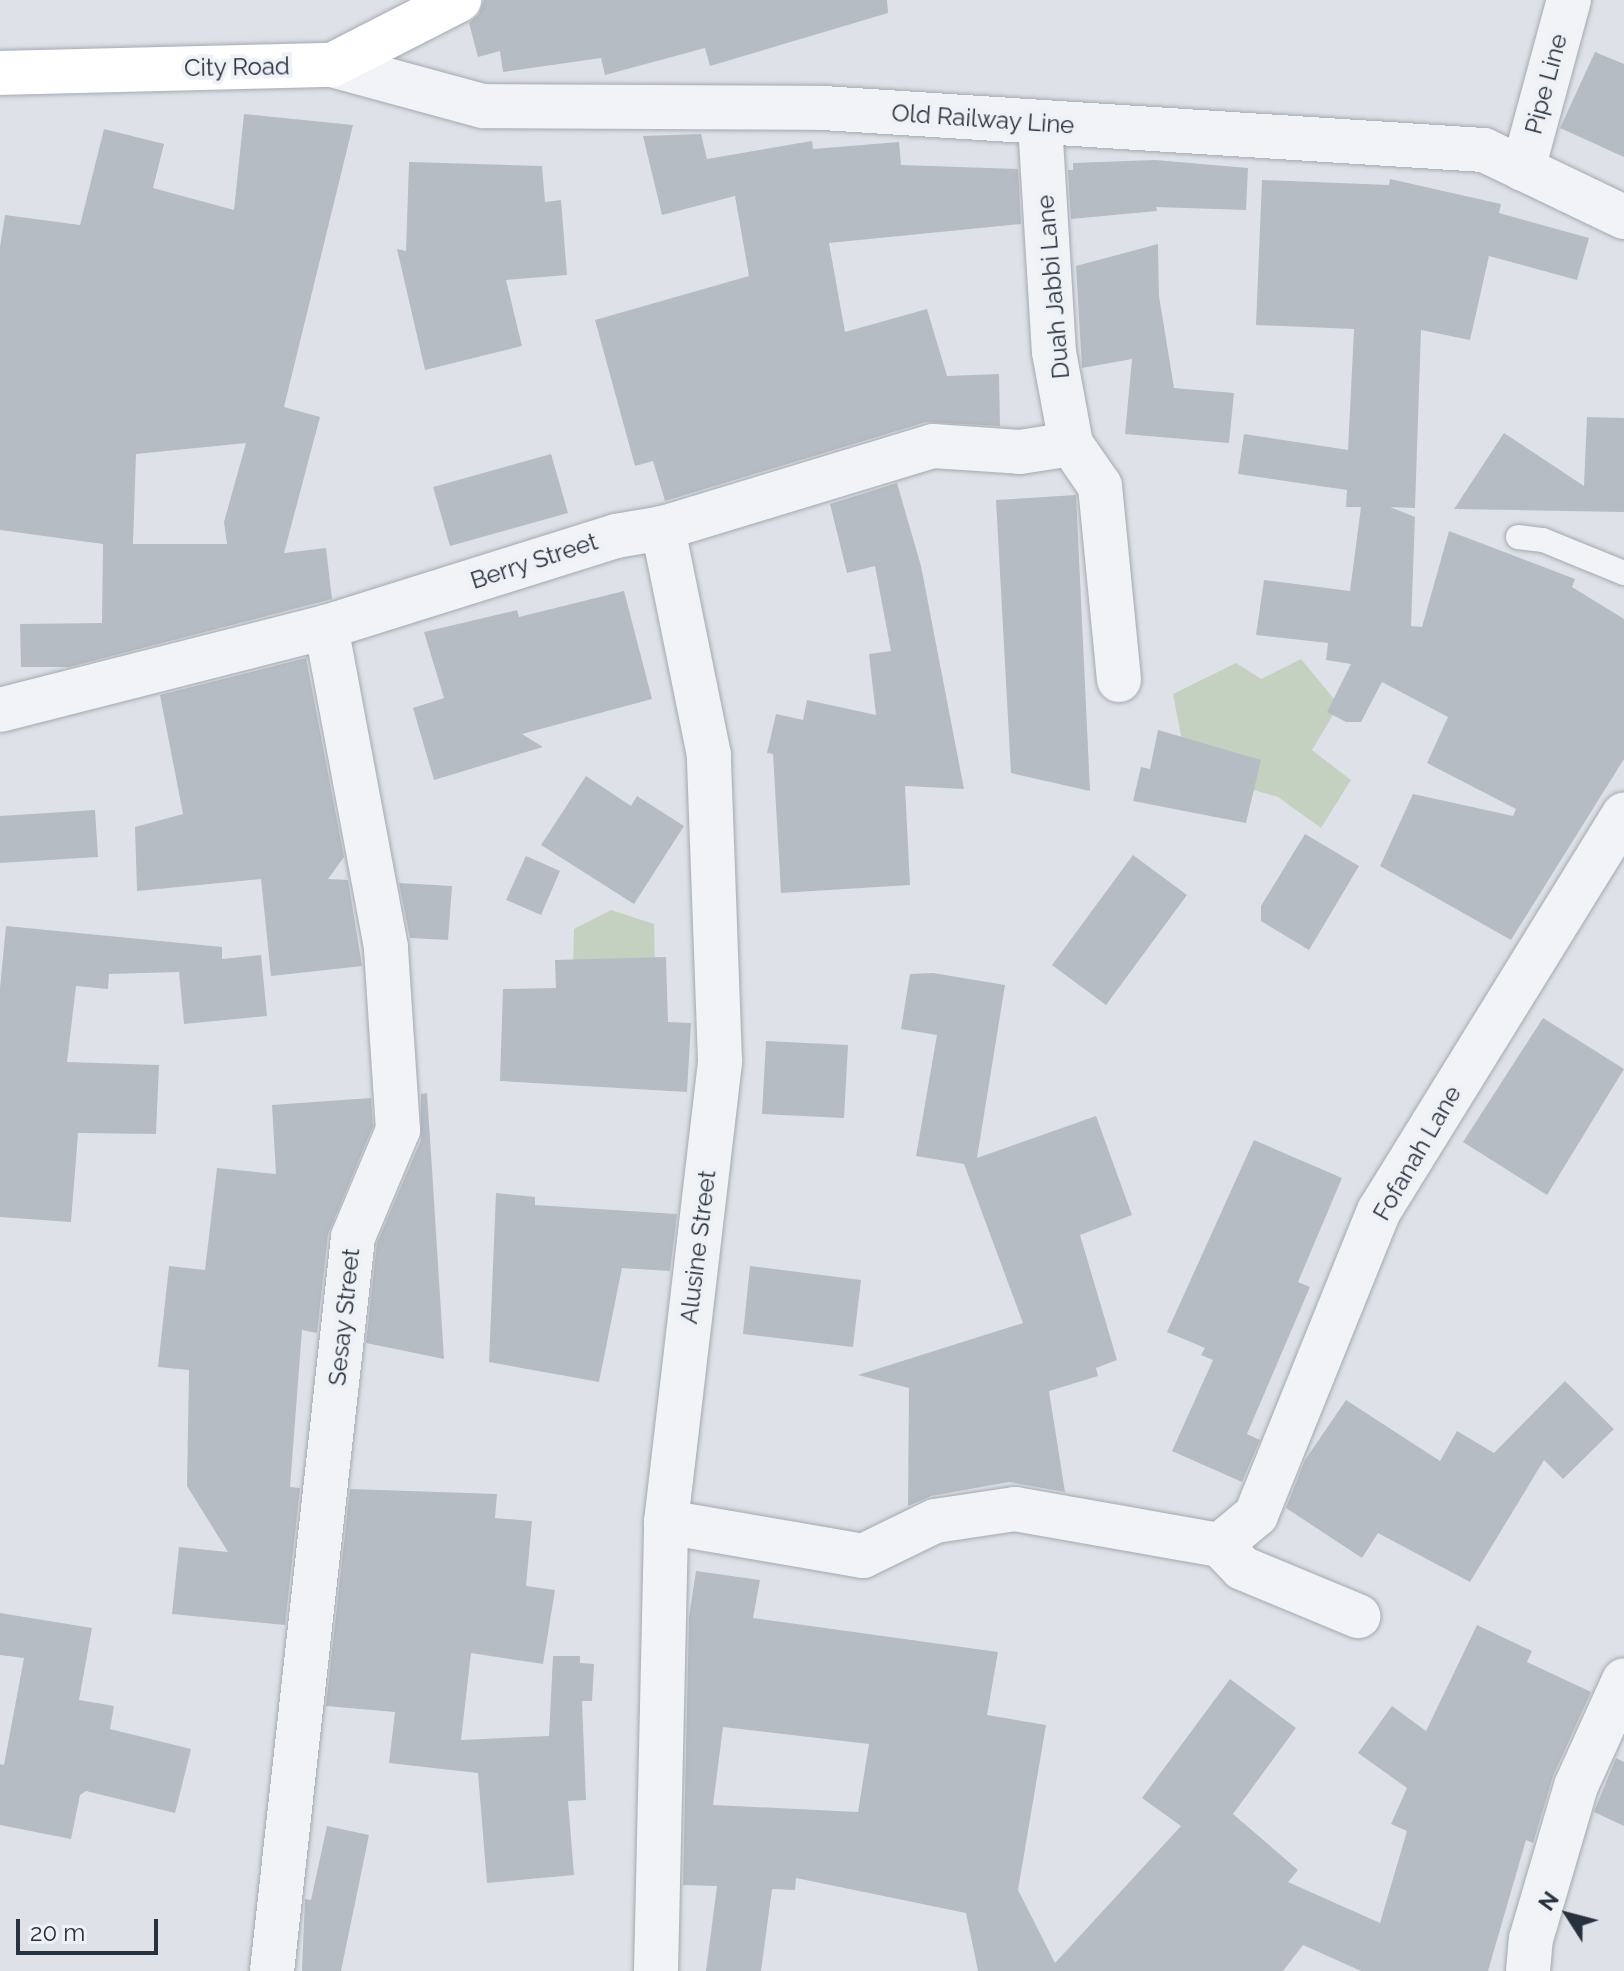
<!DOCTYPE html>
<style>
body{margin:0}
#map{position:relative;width:1624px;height:1971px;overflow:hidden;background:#dee2e8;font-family:Raleway,sans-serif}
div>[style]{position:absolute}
.green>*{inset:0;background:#c5d1c0}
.building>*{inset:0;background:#b6bcc4}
.roads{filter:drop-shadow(0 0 2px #a4a9b2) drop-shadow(0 0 2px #a4a9b2)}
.lane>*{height:24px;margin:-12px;padding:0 12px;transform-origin:12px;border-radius:12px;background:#f1f3f6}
.street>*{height:44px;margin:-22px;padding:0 22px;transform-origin:22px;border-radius:22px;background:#f1f3f6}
.secondary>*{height:44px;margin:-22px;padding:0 22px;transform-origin:22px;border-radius:22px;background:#fff}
span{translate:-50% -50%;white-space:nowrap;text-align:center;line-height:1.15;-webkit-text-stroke:8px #eef1f5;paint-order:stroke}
.street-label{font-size:24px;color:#28313e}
.north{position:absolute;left:1528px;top:1875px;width:80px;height:80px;-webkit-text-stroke:6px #eef1f5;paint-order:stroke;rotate:306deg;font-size:22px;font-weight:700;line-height:32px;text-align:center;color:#28313e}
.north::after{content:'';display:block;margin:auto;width:28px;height:36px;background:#28313e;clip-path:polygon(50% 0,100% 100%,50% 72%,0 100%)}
.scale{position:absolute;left:16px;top:1919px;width:142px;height:36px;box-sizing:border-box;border:4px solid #28313e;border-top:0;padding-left:10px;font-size:24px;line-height:28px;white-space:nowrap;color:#28313e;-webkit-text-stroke:6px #eef1f5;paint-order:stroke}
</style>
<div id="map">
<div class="green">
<div style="clip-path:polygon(1301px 659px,1339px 705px,1312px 750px,1351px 780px,1321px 828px,1278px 797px,1188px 772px,1173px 694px,1236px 663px,1261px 679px)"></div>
<div style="clip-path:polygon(611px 910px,654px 924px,655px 969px,573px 966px,574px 929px)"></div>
</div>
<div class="building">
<div style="clip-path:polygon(484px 0,887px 0,888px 13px,710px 66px,705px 48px,605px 75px,601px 58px,503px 72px,500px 51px,478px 57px,469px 23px,479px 14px)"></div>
<div style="clip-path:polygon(1595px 52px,1624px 64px,1624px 157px,1560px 128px)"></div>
<div style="clip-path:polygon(evenodd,244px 114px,353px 125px,284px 407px,320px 417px,284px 553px,326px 548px,332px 599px,69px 667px,21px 667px,20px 624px,102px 623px,103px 544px,0 530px,0 247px,5px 215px,80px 225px,104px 129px,164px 144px,153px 188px,234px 210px,244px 114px,246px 443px,224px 522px,227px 544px,133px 544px,136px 454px,246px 443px)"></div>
<div style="clip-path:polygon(701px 134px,707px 159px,812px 141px,813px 149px,899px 142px,901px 165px,1018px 169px,1021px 224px,829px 243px,845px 332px,927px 309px,947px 376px,999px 374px,1000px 426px,926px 422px,665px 501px,653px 461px,635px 466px,595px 320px,749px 276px,735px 196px,662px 215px,643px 136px)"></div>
<div style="clip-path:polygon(1155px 160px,1248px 168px,1246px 210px,1156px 207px,1157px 211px,1071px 219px,1068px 170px,1073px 170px,1073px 163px)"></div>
<div style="clip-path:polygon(409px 162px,542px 166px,545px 202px,561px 200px,567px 275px,506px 280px,522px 346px,425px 370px,397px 249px,406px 251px)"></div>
<div style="clip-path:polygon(1390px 179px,1501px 204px,1499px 213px,1589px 238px,1577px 280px,1489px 256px,1470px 340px,1421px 330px,1415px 508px,1390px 507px,1415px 517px,1411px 626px,1422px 627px,1449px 531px,1575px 579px,1572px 587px,1624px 619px,1624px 759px,1511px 940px,1380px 866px,1413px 794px,1513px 816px,1516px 809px,1427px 763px,1448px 717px,1382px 682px,1361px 722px,1346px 722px,1327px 712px,1351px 664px,1326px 660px,1328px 643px,1256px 635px,1264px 580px,1350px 591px,1361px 507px,1346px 507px,1347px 490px,1238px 474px,1244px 434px,1348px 450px,1354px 329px,1256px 325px,1262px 180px,1389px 185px)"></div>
<div style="clip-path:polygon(1158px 244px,1159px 296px,1174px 388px,1234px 393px,1229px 443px,1125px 434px,1132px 359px,1082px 368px,1076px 266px)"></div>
<div style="clip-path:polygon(1587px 417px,1624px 418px,1624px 512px,1454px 509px,1504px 433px,1584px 486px)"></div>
<div style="clip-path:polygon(551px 454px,568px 513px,450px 546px,433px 487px)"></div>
<div style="clip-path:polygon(897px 483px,921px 566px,964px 789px,905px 786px,910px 885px,781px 893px,773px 754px,767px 753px,776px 714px,803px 720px,807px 700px,876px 715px,869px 654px,891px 651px,875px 566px,847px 573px,830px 504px)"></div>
<div style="clip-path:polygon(1076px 495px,1082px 621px,1090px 791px,1011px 773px,996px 500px)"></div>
<div style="clip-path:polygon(624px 591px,652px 699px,522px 734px,543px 747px,434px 780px,413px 708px,444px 698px,424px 632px,517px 610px,519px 617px)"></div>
<div style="clip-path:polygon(306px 658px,344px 857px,328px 879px,348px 880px,362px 966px,271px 976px,261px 879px,137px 891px,135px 827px,183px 814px,160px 695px)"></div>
<div style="clip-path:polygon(1158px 730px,1261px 760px,1246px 823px,1133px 801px,1141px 767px,1150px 769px)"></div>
<div style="clip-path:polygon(586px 776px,631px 806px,637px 796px,684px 826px,634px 904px,541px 845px)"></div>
<div style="clip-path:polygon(95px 810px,98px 857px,0 863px,0 816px)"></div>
<div style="clip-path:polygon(1305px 834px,1359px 866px,1309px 950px,1261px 921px,1261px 906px)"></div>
<div style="clip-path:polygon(1133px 855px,1187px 895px,1106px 1005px,1052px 965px)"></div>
<div style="clip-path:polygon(526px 856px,560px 871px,541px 915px,506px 900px)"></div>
<div style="clip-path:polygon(399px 883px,452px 886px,448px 940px,410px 938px)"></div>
<div style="clip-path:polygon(6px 926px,222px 947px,222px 959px,261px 955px,267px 1016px,184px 1024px,179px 972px,109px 974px,108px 989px,76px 986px,67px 1062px,159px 1065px,156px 1134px,78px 1133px,71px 1222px,0 1217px,0 988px)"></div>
<div style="clip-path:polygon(666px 957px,668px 1022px,691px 1023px,687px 1092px,500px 1081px,503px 989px,556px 988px,555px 960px)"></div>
<div style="clip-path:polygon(933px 973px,1005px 985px,977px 1158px,1096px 1116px,1132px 1215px,1080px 1235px,1117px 1360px,1096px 1368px,1098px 1376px,1049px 1391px,1065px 1492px,1009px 1482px,931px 1496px,908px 1506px,909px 1388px,858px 1375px,1023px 1323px,964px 1164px,916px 1156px,937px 1035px,901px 1029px,910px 974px)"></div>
<div style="clip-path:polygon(1543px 1018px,1624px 1069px,1547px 1195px,1463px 1142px)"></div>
<div style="clip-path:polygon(766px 1041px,848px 1045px,844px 1118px,762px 1114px)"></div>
<div style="clip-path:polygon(427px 1093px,432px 1169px,444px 1359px,366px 1343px,377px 1243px,421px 1140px,421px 1094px)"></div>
<div style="clip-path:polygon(371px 1098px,373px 1126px,328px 1234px,317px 1333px,302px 1330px,290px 1487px,300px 1488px,285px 1625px,172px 1614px,179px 1547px,228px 1552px,187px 1486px,189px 1370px,158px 1367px,169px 1266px,205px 1270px,217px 1168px,276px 1174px,272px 1105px)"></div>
<div style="clip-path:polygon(1254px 1140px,1342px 1178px,1298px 1282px,1310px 1287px,1247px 1434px,1260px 1440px,1242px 1482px,1172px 1451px,1213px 1360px,1201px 1355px,1205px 1348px,1167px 1332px)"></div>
<div style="clip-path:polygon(496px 1193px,535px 1197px,535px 1205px,677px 1214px,670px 1271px,622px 1268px,599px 1382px,489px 1362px)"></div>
<div style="clip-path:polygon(750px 1266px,861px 1280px,853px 1347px,743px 1334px)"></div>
<div style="clip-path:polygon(1565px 1381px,1614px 1429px,1563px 1479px,1544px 1460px,1470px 1582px,1378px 1533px,1362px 1558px,1286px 1508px,1305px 1460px,1346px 1400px,1440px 1461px,1457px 1431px,1494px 1453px)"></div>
<div style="clip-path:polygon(350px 1489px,497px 1494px,495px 1518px,532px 1521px,526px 1586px,555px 1590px,543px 1664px,471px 1653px,461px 1740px,549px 1736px,553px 1656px,580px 1656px,580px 1663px,594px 1664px,592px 1701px,582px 1701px,586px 1800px,568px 1801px,574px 1875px,487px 1883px,478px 1773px,389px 1763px,395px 1712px,326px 1706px)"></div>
<div style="clip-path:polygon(evenodd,696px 1571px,760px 1580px,753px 1618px,998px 1652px,987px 1715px,1046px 1725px,1018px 1890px,1055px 1963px,1181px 1826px,1142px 1798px,1230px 1679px,1296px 1728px,1233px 1814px,1298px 1870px,1288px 1882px,1380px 1923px,1407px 1831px,1391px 1824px,1407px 1788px,1358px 1753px,1392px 1706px,1426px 1731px,1477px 1625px,1532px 1651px,1527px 1662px,1591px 1692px,1553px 1776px,1533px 1843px,1526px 1840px,1488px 1971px,1361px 1971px,1303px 1945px,1283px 1971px,978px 1971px,966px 1913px,796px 1878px,795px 1890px,772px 1889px,761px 1971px,706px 1971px,717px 1886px,683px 1885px,689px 1617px,696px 1571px,723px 1727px,869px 1744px,858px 1812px,713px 1805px,723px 1727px)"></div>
<div style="clip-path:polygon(0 1613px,92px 1628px,79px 1700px,114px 1706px,110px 1729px,191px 1749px,175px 1813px,86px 1791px,80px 1795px,71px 1839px,0 1825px,0 1764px,4px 1765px,24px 1658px,0 1655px)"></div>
<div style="clip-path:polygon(1616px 1758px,1624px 1762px,1624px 1826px,1594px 1812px)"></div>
<div style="clip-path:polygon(327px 1826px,369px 1835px,341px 1971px,302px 1971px,305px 1899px,311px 1900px)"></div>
</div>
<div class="roads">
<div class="lane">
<div style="left:1518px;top:537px;width:25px;rotate:7deg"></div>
<div style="left:1543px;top:540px;width:87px;rotate:22.2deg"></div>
</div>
<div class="street">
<div style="left:332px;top:65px;width:156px;rotate:15.2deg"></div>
<div style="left:483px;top:106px;width:340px;rotate:0.3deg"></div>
<div style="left:823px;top:108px;width:662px;rotate:3.64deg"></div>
<div style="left:1484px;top:150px;width:155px;rotate:25.6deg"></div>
<div style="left:1040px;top:124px;width:228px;rotate:86.5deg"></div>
<div style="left:1054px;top:352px;width:94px;rotate:79.5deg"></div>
<div style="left:1071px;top:444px;width:51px;rotate:55.4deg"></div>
<div style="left:1100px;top:486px;width:195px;rotate:84.4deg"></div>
<div style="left:1523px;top:169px;width:175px;rotate:-74.8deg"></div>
<div style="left:0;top:710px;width:336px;rotate:-14.3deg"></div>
<div style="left:326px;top:627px;width:304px;rotate:-17.4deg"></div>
<div style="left:616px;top:536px;width:48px;rotate:-9.7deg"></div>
<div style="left:663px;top:528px;width:282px;rotate:-16.9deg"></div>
<div style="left:933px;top:446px;width:87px;rotate:3.9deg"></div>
<div style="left:1020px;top:452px;width:52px;rotate:-8.9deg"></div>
<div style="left:666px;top:1522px;width:200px;rotate:9.8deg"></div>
<div style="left:863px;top:1556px;width:80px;rotate:-25.9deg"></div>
<div style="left:935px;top:1521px;width:81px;rotate:-8.5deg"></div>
<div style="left:1015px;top:1509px;width:208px;rotate:10deg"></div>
<div style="left:1220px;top:1545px;width:47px;rotate:-39.8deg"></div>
<div style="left:1256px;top:1515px;width:328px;rotate:-68deg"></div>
<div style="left:1379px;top:1211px;width:466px;rotate:-58.3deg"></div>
<div style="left:1220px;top:1545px;width:32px;rotate:46deg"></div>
<div style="left:1242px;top:1568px;width:126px;rotate:22.5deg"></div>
<div style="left:272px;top:1971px;width:738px;rotate:-83.7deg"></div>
<div style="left:353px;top:1237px;width:116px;rotate:-67.2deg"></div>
<div style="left:398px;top:1130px;width:183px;rotate:-93.8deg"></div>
<div style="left:386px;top:947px;width:326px;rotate:-100.6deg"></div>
<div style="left:656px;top:1971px;width:449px;rotate:-88.7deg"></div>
<div style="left:666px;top:1522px;width:464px;rotate:-83.3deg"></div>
<div style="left:720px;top:1061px;width:306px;rotate:-92.1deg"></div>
<div style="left:709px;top:755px;width:232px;rotate:-101.5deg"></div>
<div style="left:1528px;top:1971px;width:32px;rotate:-85deg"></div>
<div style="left:1531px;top:1939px;width:159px;rotate:-73.6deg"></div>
<div style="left:1576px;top:1786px;width:116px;rotate:-65.6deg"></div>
</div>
<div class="secondary">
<div style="left:0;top:73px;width:332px;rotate:-1.4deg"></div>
<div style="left:332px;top:65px;width:143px;rotate:-27.1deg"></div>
</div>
</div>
<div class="street-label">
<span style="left:237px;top:67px;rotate:-1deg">City Road</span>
<span style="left:1546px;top:84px;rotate:-75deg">Pipe Line</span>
<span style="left:983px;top:119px;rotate:4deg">Old Railway Line</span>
<span style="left:1053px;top:287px;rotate:-95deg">Duah Jabbi Lane</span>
<span style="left:534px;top:561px;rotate:-18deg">Berry Street</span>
<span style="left:1417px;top:1153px;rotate:-60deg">Fofanah Lane</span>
<span style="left:698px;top:1247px;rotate:-83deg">Alusine Street</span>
<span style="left:344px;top:1317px;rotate:-84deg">Sesay Street</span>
</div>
<div class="north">N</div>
<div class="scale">20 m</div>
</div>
